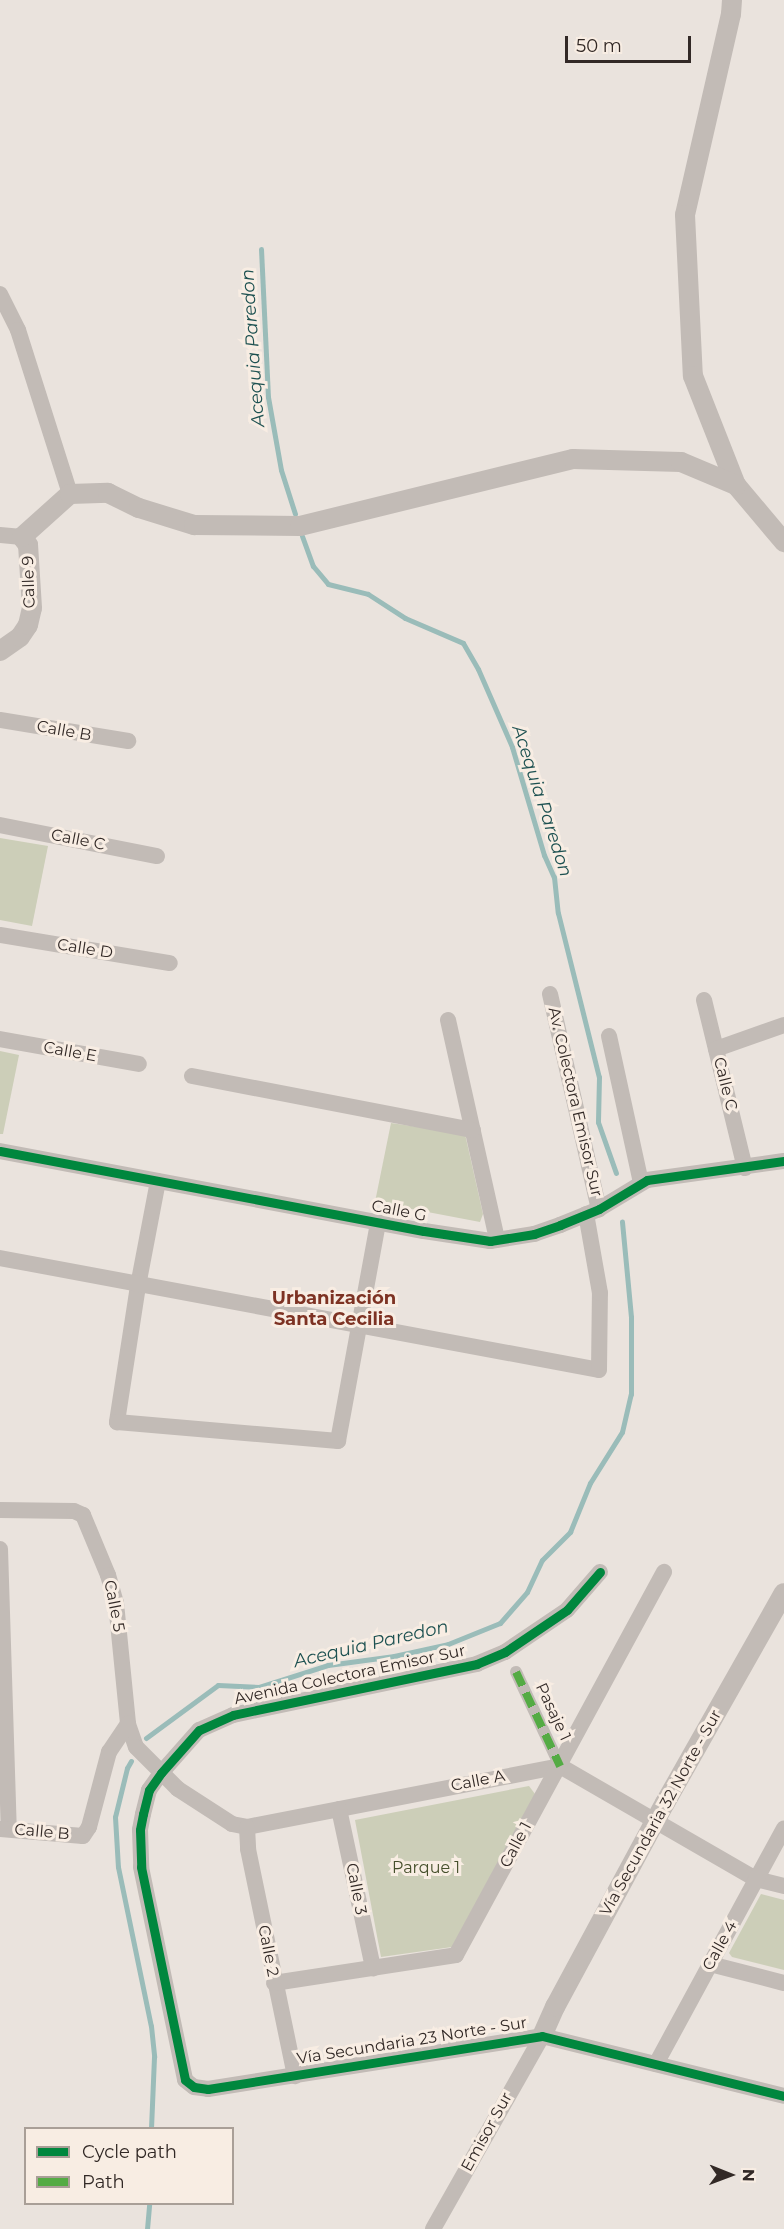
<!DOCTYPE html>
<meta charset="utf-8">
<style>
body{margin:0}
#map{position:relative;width:784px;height:2229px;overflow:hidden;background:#eae3dd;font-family:Montserrat,sans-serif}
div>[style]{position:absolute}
.green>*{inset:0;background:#ccceb8}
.stream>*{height:5px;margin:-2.5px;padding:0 2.5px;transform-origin:2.5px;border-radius:2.5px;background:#9abcb9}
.pedestrian>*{height:12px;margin:-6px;padding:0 6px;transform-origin:6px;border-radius:6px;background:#c2bbb6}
.minor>*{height:16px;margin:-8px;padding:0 8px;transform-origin:8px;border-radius:8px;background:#c2bbb6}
.tertiary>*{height:20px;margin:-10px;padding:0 10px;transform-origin:10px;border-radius:10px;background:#c2bbb6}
.quiet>*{height:8px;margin-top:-4px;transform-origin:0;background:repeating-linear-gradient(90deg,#54ab44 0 15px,transparent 0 23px)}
.cycleway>*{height:9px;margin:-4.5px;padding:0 4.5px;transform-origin:4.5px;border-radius:4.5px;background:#00873e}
span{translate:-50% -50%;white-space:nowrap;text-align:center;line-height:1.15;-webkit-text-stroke:6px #f8ede3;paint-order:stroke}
.street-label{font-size:16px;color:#322926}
.park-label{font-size:16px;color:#454f2b}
.water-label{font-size:18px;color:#1d5151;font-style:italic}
.neighbourhood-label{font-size:18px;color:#7d3223;font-weight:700}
.legend{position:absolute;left:24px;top:2127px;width:210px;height:78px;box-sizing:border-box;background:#f8ede3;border:2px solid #a99f97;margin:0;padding:8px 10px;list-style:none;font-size:18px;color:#322926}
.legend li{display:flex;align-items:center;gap:12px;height:30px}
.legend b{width:30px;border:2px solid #a99f97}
.north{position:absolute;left:700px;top:2145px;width:60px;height:60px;-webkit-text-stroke:4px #f8ede3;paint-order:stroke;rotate:91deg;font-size:16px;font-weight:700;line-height:24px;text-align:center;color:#322926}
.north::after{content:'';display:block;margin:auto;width:21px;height:27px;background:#322926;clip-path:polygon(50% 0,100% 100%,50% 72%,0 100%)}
.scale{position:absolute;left:565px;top:36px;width:126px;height:27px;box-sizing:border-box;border:3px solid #322926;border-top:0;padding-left:8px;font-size:18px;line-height:21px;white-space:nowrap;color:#322926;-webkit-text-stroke:4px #f8ede3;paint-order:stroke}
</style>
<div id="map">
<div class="green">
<div style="clip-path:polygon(0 838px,48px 846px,32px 926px,0 920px)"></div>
<div style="clip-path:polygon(0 1051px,19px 1055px,3px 1134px,0 1134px)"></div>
<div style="clip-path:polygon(391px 1123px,465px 1134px,483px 1214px,480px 1222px,375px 1202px)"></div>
<div style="clip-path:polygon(529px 1786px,535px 1794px,452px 1947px,381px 1957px,355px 1820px)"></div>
<div style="clip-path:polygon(761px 1894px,784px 1900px,784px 1970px,732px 1957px,729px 1953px)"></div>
</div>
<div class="stream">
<div style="left:261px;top:249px;width:148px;rotate:87.3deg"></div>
<div style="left:268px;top:397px;width:74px;rotate:79.9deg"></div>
<div style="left:281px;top:470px;width:46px;rotate:72.3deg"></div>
<div style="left:302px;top:536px;width:32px;rotate:70deg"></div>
<div style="left:313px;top:566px;width:23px;rotate:50deg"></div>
<div style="left:328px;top:584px;width:41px;rotate:14deg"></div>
<div style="left:368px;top:594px;width:44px;rotate:33deg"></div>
<div style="left:405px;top:618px;width:63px;rotate:23.3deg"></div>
<div style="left:463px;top:643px;width:30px;rotate:60deg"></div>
<div style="left:478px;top:669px;width:85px;rotate:66.4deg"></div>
<div style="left:512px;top:747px;width:113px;rotate:73.5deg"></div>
<div style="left:544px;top:855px;width:24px;rotate:66deg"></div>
<div style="left:554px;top:877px;width:36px;rotate:84deg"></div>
<div style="left:558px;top:913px;width:169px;rotate:76deg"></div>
<div style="left:599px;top:1077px;width:45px;rotate:91.3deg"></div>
<div style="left:598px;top:1122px;width:54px;rotate:70.6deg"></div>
<div style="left:146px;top:1738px;width:89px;rotate:-36.4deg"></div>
<div style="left:218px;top:1685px;width:41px;rotate:2.8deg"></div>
<div style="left:259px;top:1687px;width:72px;rotate:-17.7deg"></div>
<div style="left:328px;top:1665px;width:67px;rotate:-7.8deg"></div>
<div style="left:394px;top:1656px;width:55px;rotate:-12.5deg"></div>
<div style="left:448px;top:1644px;width:56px;rotate:-22deg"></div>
<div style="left:500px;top:1623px;width:41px;rotate:-48.9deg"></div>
<div style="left:527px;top:1592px;width:35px;rotate:-65deg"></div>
<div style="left:542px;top:1560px;width:40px;rotate:-45deg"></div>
<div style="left:570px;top:1532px;width:53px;rotate:-67.8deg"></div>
<div style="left:590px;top:1483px;width:60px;rotate:-57.9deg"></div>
<div style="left:622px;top:1432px;width:39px;rotate:-77deg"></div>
<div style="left:631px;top:1394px;width:77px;rotate:-90deg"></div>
<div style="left:631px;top:1317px;width:96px;rotate:-95.4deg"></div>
<div style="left:131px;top:1761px;width:8px;rotate:120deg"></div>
<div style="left:127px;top:1768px;width:50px;rotate:103.8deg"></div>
<div style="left:115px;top:1817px;width:50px;rotate:86.6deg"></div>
<div style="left:118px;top:1867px;width:162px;rotate:78.3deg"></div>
<div style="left:151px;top:2026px;width:31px;rotate:84deg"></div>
<div style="left:154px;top:2057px;width:71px;rotate:92.4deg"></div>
<div style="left:147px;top:2229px;width:25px;rotate:-85deg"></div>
</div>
<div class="pedestrian">
<div style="left:516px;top:1672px;width:104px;rotate:64.9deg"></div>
</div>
<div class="minor">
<div style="left:0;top:294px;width:40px;rotate:63.4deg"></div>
<div style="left:18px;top:330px;width:172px;rotate:72.4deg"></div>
<div style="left:0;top:535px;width:22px;rotate:5deg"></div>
<div style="left:0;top:720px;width:130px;rotate:9.3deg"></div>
<div style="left:0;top:825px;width:160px;rotate:11.2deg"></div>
<div style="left:0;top:935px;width:172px;rotate:9.4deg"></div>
<div style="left:550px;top:994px;width:221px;rotate:77.2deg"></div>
<div style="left:704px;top:1000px;width:173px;rotate:76.3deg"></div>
<div style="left:448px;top:1020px;width:225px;rotate:77.4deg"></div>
<div style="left:609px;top:1036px;width:150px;rotate:77.7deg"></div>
<div style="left:0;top:1039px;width:141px;rotate:10.2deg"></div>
<div style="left:716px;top:1049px;width:72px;rotate:-19.4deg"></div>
<div style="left:192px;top:1076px;width:286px;rotate:10.9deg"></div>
<div style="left:0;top:1151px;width:431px;rotate:10.7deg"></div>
<div style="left:424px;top:1231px;width:67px;rotate:8.6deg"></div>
<div style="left:490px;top:1241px;width:45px;rotate:-9deg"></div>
<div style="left:534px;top:1234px;width:28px;rotate:-19deg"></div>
<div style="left:560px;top:1225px;width:42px;rotate:-22.3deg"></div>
<div style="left:599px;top:1209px;width:56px;rotate:-31.1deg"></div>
<div style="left:647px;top:1180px;width:138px;rotate:-7.9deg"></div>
<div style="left:158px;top:1181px;width:107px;rotate:100.8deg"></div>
<div style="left:138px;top:1286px;width:138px;rotate:98.8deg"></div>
<div style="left:117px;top:1422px;width:222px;rotate:4.9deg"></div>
<div style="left:338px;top:1441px;width:222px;rotate:-79.6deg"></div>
<div style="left:0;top:1258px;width:609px;rotate:10.59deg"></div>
<div style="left:599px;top:1370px;width:77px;rotate:-89.3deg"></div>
<div style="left:600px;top:1293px;width:80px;rotate:-100deg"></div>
<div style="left:0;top:1510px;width:74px;rotate:0.8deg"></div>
<div style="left:74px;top:1511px;width:10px;rotate:24deg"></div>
<div style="left:83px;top:1515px;width:65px;rotate:67.4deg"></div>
<div style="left:108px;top:1575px;width:29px;rotate:74deg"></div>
<div style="left:116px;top:1603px;width:122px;rotate:84.3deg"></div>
<div style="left:128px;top:1724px;width:24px;rotate:71deg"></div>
<div style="left:136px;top:1747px;width:59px;rotate:45deg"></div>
<div style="left:178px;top:1789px;width:64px;rotate:32.9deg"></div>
<div style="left:232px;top:1824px;width:15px;rotate:11deg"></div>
<div style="left:247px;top:1827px;width:319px;rotate:-11deg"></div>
<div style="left:560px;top:1766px;width:226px;rotate:30deg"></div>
<div style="left:756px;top:1879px;width:29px;rotate:14deg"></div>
<div style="left:0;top:1549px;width:280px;rotate:88.2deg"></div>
<div style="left:600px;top:1572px;width:50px;rotate:131deg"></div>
<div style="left:567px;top:1610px;width:75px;rotate:145.9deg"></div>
<div style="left:505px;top:1652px;width:30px;rotate:157deg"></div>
<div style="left:477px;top:1664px;width:249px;rotate:168.2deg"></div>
<div style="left:233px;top:1715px;width:37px;rotate:156deg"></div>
<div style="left:199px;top:1730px;width:57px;rotate:131.5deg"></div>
<div style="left:161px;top:1773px;width:21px;rotate:125deg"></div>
<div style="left:149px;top:1790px;width:25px;rotate:104deg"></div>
<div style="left:143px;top:1814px;width:16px;rotate:101deg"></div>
<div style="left:140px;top:1830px;width:37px;rotate:88deg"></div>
<div style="left:141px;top:1867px;width:217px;rotate:78.3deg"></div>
<div style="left:185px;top:2080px;width:11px;rotate:38deg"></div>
<div style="left:194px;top:2087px;width:14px;rotate:8deg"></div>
<div style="left:208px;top:2089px;width:338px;rotate:-9deg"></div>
<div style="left:542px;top:2036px;width:249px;rotate:13.9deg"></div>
<div style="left:339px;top:1809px;width:163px;rotate:77.9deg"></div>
<div style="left:247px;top:1827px;width:22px;rotate:87deg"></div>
<div style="left:248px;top:1849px;width:232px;rotate:78.3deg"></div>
<div style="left:0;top:1829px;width:83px;rotate:4.8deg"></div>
<div style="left:83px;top:1836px;width:11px;rotate:-56deg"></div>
<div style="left:89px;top:1827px;width:78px;rotate:-75.1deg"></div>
<div style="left:109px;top:1752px;width:34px;rotate:-56deg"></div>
<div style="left:710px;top:1964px;width:76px;rotate:14.4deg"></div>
<div style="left:274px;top:1983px;width:184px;rotate:-8.7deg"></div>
<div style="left:456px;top:1955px;width:436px;rotate:-61.5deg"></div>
<div style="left:656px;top:2064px;width:268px;rotate:-61.5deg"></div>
<div style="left:433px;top:2229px;width:222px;rotate:-60.5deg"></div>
</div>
<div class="tertiary">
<div style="left:732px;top:0;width:14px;rotate:94deg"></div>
<div style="left:731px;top:14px;width:206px;rotate:102.9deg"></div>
<div style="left:685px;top:215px;width:161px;rotate:87.2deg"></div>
<div style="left:693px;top:376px;width:117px;rotate:68.5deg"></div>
<div style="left:736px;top:485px;width:75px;rotate:49.9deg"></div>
<div style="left:0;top:651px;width:24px;rotate:-35deg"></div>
<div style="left:20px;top:637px;width:14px;rotate:-56deg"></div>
<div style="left:28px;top:625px;width:17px;rotate:-77deg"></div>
<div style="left:32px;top:608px;width:63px;rotate:-93.6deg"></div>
<div style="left:28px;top:545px;width:10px;rotate:-127deg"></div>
<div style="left:22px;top:537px;width:64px;rotate:-41.9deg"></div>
<div style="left:70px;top:494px;width:38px;rotate:-2deg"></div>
<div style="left:108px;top:493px;width:34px;rotate:26deg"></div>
<div style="left:139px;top:508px;width:58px;rotate:17.2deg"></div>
<div style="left:194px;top:525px;width:106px;rotate:0.5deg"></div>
<div style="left:300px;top:526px;width:281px;rotate:-13.8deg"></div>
<div style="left:573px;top:459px;width:108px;rotate:1.6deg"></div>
<div style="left:681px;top:462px;width:60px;rotate:22.7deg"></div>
<div style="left:542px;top:2036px;width:32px;rotate:-66deg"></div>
<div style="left:555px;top:2007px;width:232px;rotate:-61.7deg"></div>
<div style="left:665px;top:1803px;width:241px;rotate:-60.5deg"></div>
</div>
<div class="quiet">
<div style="left:516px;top:1672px;width:104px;rotate:64.9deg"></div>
</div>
<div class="cycleway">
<div style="left:0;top:1151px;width:431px;rotate:10.7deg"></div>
<div style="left:424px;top:1231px;width:67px;rotate:8.6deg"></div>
<div style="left:490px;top:1241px;width:45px;rotate:-9deg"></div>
<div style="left:534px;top:1234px;width:28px;rotate:-19deg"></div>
<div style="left:560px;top:1225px;width:42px;rotate:-22.3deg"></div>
<div style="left:599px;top:1209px;width:56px;rotate:-31.1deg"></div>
<div style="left:647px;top:1180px;width:138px;rotate:-7.9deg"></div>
<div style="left:600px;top:1572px;width:50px;rotate:131deg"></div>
<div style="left:567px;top:1610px;width:75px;rotate:145.9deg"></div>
<div style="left:505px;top:1652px;width:30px;rotate:157deg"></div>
<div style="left:477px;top:1664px;width:249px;rotate:168.2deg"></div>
<div style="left:233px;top:1715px;width:37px;rotate:156deg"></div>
<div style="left:199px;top:1730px;width:57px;rotate:131.5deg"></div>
<div style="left:161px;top:1773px;width:21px;rotate:125deg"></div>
<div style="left:149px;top:1790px;width:25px;rotate:104deg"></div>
<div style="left:143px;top:1814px;width:16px;rotate:101deg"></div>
<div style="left:140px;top:1830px;width:37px;rotate:88deg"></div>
<div style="left:141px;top:1867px;width:217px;rotate:78.3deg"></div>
<div style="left:185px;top:2080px;width:11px;rotate:38deg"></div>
<div style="left:194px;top:2087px;width:14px;rotate:8deg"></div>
<div style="left:208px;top:2089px;width:338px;rotate:-9deg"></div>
<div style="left:542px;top:2036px;width:249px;rotate:13.9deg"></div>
</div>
<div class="street-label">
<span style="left:29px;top:582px;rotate:-92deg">Calle 9</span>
<span style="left:64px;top:731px;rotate:10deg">Calle B</span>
<span style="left:78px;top:840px;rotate:11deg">Calle C</span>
<span style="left:85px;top:949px;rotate:9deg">Calle D</span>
<span style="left:70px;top:1052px;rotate:10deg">Calle E</span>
<span style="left:725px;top:1084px;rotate:76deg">Calle C</span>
<span style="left:575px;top:1102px;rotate:77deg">Av. Colectora Emisor Sur</span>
<span style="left:399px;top:1211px;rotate:11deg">Calle G</span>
<span style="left:114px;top:1606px;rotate:79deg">Calle 5</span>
<span style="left:350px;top:1675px;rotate:-12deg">Avenida Colectora Emisor Sur</span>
<span style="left:553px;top:1712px;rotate:65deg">Pasaje 1</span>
<span style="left:478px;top:1781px;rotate:-11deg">Calle A</span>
<span style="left:661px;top:1813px;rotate:-61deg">Vía Secundaria 32 Norte - Sur</span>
<span style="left:42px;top:1832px;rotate:5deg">Calle B</span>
<span style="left:516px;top:1845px;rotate:-62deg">Calle 1</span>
<span style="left:356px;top:1889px;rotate:79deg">Calle 3</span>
<span style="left:720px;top:1946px;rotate:-61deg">Calle 4</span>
<span style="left:268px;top:1951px;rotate:79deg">Calle 2</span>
<span style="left:412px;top:2041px;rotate:-9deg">Vía Secundaria 23 Norte - Sur</span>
<span style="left:487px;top:2132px;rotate:-61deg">Emisor Sur</span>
</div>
<div class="park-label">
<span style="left:426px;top:1868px">Parque 1</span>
</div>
<div class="water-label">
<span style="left:253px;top:348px;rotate:-94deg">Acequia Paredon</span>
<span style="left:542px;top:801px;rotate:72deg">Acequia Paredon</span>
<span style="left:371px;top:1644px;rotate:-13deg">Acequia Paredon</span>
</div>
<div class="neighbourhood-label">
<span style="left:334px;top:1309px">Urbanización<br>Santa Cecilia</span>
</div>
<ul class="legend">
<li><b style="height:8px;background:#00873e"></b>Cycle path</li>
<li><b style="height:8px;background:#54ab44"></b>Path</li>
</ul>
<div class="north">N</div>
<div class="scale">50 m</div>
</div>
